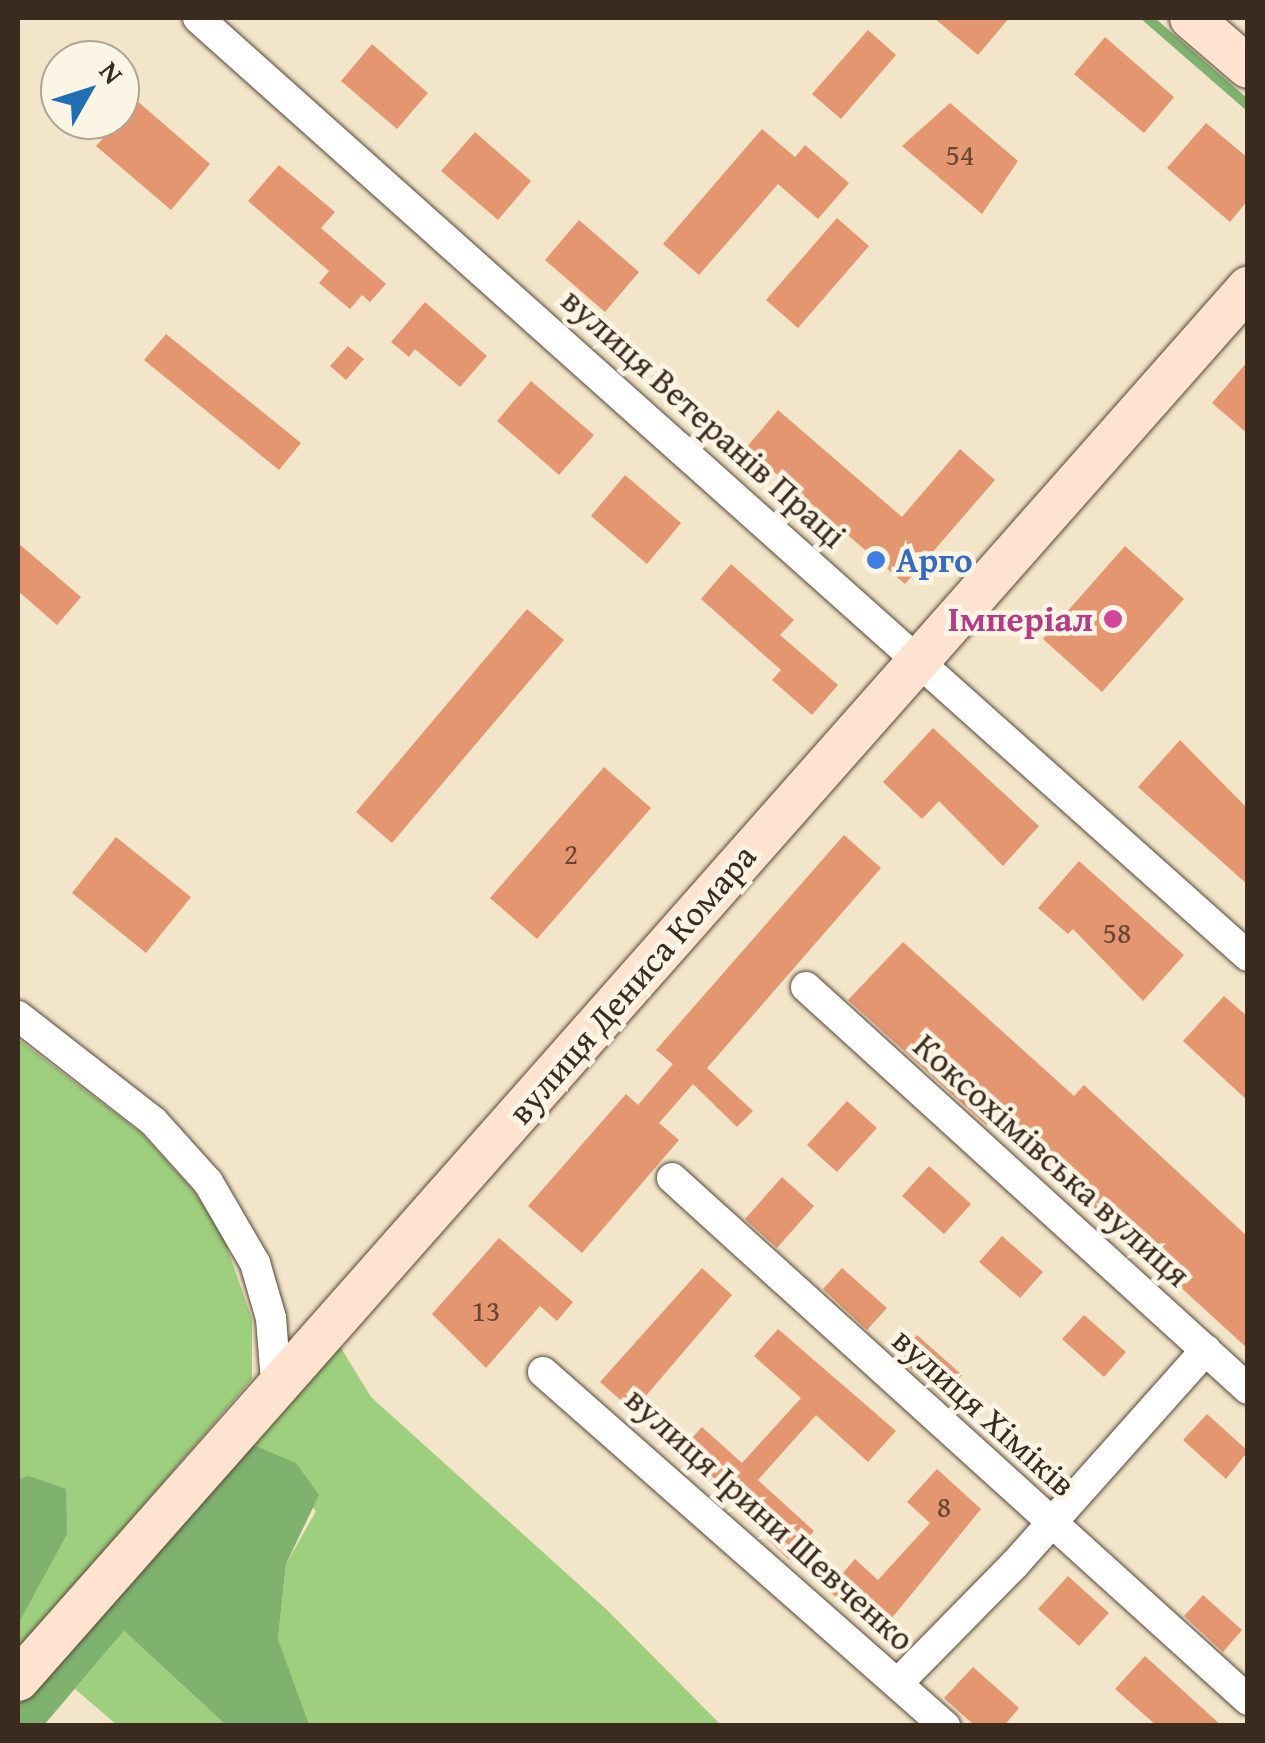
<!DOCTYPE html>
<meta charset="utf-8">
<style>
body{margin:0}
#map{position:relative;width:1265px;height:1743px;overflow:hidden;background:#f3e5ca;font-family:"Gentium Book Plus",serif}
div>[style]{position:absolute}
.green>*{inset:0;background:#9ecf7f}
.forest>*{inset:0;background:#7eb26e}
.building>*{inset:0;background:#e49671}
.roads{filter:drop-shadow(0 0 2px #574638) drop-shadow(0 0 2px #574638)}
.street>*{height:30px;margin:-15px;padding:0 15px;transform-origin:15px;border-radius:15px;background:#fff}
.secondary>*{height:42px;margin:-21px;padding:0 21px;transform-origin:21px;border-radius:21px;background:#fee3d1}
.dots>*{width:28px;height:28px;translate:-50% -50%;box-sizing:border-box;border:5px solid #fcf5e5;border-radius:50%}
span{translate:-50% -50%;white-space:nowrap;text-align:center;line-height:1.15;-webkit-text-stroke:9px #fcf5e5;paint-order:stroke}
.number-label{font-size:30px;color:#654533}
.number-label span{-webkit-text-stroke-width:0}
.street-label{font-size:35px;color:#3b2a1e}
.shop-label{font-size:35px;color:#366cbe;font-weight:700}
.left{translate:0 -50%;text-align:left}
.hotel-label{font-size:35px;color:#b23c85;font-weight:700}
.right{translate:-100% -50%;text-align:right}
.frame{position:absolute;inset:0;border:20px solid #3b2a1e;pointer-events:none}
.north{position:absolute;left:40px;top:40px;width:100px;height:100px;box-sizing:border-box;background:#fcf5e5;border:2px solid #afa495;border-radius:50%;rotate:51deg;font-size:28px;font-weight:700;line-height:40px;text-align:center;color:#3b2a1e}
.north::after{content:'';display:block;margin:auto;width:35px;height:45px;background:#1f6fb2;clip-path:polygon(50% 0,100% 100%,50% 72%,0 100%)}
</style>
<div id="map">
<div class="green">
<div style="clip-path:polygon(18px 1039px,141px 1133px,193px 1190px,222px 1233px,252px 1319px,252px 1379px,18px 1651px)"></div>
<div style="clip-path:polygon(338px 1343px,371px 1397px,606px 1609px,721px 1725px,307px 1724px,278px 1639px,286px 1564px,316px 1511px,249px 1443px)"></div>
<div style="clip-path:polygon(124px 1631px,226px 1725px,117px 1725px,75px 1689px)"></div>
</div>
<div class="forest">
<div style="clip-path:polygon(1140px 18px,1155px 18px,1247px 98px,1247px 111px)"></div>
<div style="clip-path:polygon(249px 1443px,296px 1463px,319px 1495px,286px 1564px,278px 1639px,309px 1725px,226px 1725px,124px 1631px,44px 1725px,18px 1726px,18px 1705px)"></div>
<div style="clip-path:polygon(29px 1476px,66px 1489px,67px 1534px,18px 1624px,18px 1479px)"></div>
</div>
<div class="building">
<div style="clip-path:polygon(934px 18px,1009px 18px,978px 55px)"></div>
<div style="clip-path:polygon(868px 30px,896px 55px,841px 119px,812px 94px)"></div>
<div style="clip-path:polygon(1105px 37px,1174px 97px,1144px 133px,1074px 74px)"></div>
<div style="clip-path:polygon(372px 44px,428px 93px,397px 129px,341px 81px)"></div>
<div style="clip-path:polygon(136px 100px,210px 164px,171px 210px,96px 146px)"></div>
<div style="clip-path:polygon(950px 103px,1018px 161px,982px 214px,902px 146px)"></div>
<div style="clip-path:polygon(1206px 123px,1248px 158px,1248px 200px,1230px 222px,1167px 168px)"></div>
<div style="clip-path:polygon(762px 129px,795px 157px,805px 145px,849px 183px,818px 219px,778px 184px,699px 275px,663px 244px)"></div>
<div style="clip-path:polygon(475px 132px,531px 181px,498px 220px,441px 171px)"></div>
<div style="clip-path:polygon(279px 165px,335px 212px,321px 228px,386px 284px,370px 302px,362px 295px,350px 309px,319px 283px,329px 271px,248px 201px)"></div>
<div style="clip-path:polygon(837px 218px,869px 246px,798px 328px,766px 300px)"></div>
<div style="clip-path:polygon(579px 220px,639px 272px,605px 312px,545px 260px)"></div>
<div style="clip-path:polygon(425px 302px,487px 356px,460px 387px,415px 349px,409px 357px,391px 342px)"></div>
<div style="clip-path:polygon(166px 334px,301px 443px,279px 470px,144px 360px)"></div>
<div style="clip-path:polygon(348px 346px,364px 359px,346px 380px,330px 366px)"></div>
<div style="clip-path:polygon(1248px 361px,1248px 434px,1212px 403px)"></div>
<div style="clip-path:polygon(531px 381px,594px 435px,559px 475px,497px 421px)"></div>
<div style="clip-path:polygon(778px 410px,902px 517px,960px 449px,995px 480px,905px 584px,746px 448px)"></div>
<div style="clip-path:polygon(625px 475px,681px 523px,647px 564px,591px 516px)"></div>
<div style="clip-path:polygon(18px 543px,81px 597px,57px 625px,18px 591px)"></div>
<div style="clip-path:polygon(1125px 546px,1184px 599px,1102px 692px,1043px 639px)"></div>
<div style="clip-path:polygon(731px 564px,794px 620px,780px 635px,838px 685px,812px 715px,772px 680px,781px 670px,701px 599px)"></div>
<div style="clip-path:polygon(527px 609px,564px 640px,392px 843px,356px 812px)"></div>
<div style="clip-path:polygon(933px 728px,1039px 826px,1003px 866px,939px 801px,922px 819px,883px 782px)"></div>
<div style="clip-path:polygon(1180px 740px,1248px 809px,1248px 885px,1138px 787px)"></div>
<div style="clip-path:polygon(604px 767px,651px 808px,537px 939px,490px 898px)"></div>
<div style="clip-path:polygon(844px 835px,881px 868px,707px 1068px,753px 1111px,737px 1127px,693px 1084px,659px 1123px,679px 1140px,582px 1253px,528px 1206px,626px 1094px,638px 1105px,673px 1064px,656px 1050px)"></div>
<div style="clip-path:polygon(116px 837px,191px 897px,146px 953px,72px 893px)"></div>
<div style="clip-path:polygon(1079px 861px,1184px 955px,1143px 1001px,1073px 929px,1068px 934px,1038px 908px)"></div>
<div style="clip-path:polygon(903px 942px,1074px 1096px,1084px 1085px,1248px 1237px,1248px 1349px,994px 1116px,986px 1125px,848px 1000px)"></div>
<div style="clip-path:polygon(1224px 996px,1248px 1017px,1248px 1101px,1183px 1041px)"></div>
<div style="clip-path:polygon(847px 1101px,877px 1128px,837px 1172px,807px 1145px)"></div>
<div style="clip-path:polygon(929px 1166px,971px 1204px,944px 1234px,902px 1196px)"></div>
<div style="clip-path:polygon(782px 1177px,814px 1206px,777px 1248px,745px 1219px)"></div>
<div style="clip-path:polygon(1002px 1236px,1043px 1272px,1020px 1298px,979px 1262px)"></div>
<div style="clip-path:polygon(499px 1238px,573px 1302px,557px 1321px,540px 1306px,486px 1368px,432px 1314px)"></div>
<div style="clip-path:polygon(702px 1268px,732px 1295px,633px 1411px,600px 1382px)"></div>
<div style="clip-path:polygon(842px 1268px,887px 1308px,867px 1330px,823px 1289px)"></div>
<div style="clip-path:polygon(1084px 1315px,1126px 1352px,1104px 1377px,1062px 1339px)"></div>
<div style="clip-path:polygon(778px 1329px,896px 1431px,868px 1462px,816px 1415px,758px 1480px,814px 1531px,789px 1560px,678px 1453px,702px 1427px,742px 1463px,801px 1398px,754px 1356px)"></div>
<div style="clip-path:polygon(917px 1335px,962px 1375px,942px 1397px,898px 1357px)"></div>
<div style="clip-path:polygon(1207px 1414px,1248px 1451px,1226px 1479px,1183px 1440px)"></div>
<div style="clip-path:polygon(937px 1469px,981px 1509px,878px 1635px,828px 1590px,855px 1559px,878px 1580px,930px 1523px,907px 1502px)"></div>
<div style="clip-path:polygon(1068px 1576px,1109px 1613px,1079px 1646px,1038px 1609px)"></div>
<div style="clip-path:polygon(1203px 1595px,1242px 1630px,1223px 1652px,1184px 1616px)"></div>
<div style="clip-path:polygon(1145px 1656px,1222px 1726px,1157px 1726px,1115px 1689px)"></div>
<div style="clip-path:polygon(973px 1667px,1019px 1708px,1004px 1726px,975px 1726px,944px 1698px)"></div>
</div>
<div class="roads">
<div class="street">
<div style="left:198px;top:18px;width:1408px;rotate:41.78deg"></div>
<div style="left:806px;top:987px;width:597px;rotate:42.29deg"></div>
<div style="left:18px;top:1016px;width:171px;rotate:37.9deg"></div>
<div style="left:153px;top:1121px;width:82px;rotate:48deg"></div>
<div style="left:208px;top:1182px;width:94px;rotate:59.9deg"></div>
<div style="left:255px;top:1263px;width:57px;rotate:73.8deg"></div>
<div style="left:271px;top:1318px;width:64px;rotate:85.5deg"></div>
<div style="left:672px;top:1178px;width:777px;rotate:42.18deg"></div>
<div style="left:543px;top:1372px;width:536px;rotate:41.37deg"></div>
<div style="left:898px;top:1683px;width:167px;rotate:-45.5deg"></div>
<div style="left:1015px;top:1564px;width:287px;rotate:-48.3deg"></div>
</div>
<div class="secondary">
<div style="left:1191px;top:18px;width:75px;rotate:40.7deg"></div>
<div style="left:18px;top:1680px;width:1858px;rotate:-48.54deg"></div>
</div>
</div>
<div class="dots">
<div style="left:876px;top:560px;background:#3f7fe0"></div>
<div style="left:1113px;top:619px;background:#d1479c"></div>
</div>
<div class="number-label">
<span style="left:960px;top:154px">54</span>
<span style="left:571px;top:853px">2</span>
<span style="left:1117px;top:932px">58</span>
<span style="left:486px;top:1310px">13</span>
<span style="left:944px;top:1506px">8</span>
</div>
<div class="street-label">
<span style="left:704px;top:418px;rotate:42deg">вулиця Ветеранів Праці</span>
<span style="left:632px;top:984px;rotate:-49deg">вулиця Дениса Комара</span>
<span style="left:1052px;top:1160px;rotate:42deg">Коксохімівська вулиця</span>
<span style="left:984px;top:1412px;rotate:42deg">вулиця Хіміків</span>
<span style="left:770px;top:1519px;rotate:42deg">вулиця Ірини Шевченко</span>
</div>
<div class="shop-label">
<span class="left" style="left:896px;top:560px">Арго</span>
</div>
<div class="hotel-label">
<span class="right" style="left:1093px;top:619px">Імперіал</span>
</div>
<div class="frame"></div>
<div class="north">N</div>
</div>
